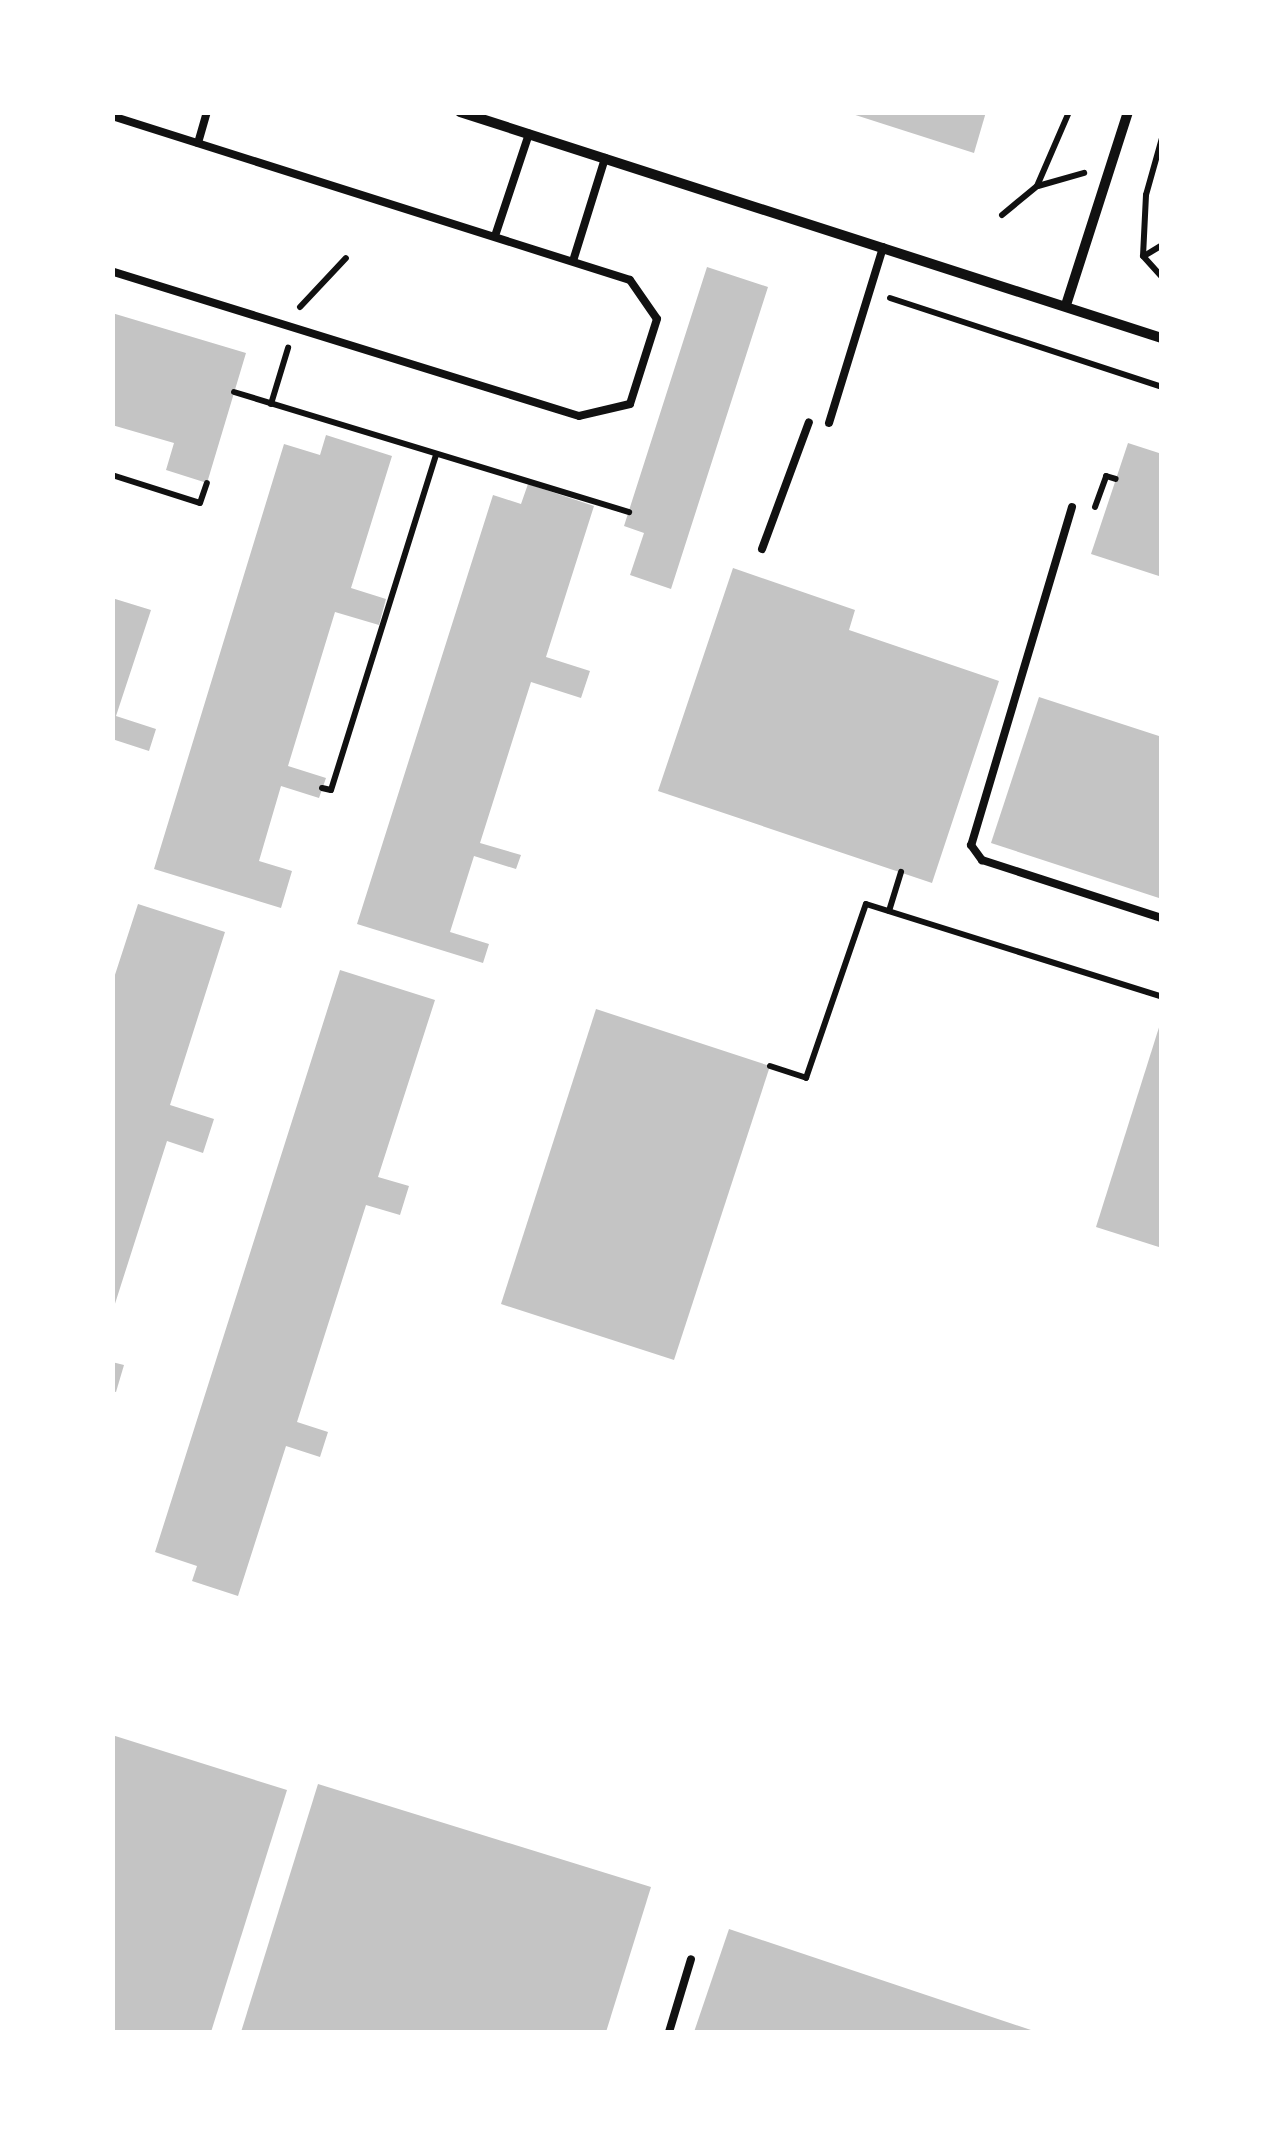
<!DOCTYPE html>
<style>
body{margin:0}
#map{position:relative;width:1274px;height:2145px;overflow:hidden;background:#fff;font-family:Barlow,sans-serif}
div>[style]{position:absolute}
.building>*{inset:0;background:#c4c4c4}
.path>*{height:6px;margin:-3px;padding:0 3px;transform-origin:3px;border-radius:3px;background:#111}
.service>*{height:8px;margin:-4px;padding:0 4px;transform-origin:4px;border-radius:4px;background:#111}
.minor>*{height:10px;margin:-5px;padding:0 5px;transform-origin:5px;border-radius:5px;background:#111}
span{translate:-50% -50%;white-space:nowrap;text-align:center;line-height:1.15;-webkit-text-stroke:10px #fff;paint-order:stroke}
.frame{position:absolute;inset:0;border:115px solid #fff;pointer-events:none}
</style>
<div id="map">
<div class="building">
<div style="clip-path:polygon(846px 112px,986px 112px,974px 153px)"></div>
<div style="clip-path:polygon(707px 267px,768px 287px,671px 589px,630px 575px,644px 533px,624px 526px)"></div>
<div style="clip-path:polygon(112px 313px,246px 353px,207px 483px,166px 470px,174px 443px,112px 425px)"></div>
<div style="clip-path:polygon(326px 435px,392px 456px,351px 588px,386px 599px,379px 625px,335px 612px,288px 766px,326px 778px,319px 798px,281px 786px,259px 861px,292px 871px,281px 908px,154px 869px,284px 444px,320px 455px)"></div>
<div style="clip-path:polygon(1128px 443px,1162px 454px,1162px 577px,1091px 554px)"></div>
<div style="clip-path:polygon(528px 484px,594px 506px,546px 657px,590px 671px,581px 698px,531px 682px,480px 843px,521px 855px,516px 869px,474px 856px,450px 932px,489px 944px,483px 963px,357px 924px,493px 495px,521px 504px)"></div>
<div style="clip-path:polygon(733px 568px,855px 610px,849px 630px,999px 681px,932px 883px,658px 791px)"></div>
<div style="clip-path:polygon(112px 598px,151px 610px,116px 716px,156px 729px,149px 751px,112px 739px)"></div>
<div style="clip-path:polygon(1039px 697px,1162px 737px,1162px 899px,991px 843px)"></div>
<div style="clip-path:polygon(138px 904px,225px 932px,170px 1105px,214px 1119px,203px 1153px,167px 1141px,113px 1310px,112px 984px)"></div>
<div style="clip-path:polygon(340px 970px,435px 1000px,378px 1177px,409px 1186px,400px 1215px,366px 1205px,297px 1422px,328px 1432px,320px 1457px,286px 1446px,238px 1596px,192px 1581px,197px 1566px,155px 1552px)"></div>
<div style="clip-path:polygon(596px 1009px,770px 1066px,674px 1360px,501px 1304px)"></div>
<div style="clip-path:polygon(1161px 1021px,1162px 1021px,1162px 1248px,1096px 1227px)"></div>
<div style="clip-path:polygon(112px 1362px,124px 1365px,116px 1392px,112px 1391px)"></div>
<div style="clip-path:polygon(112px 1735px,287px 1790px,211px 2032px,112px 2032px)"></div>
<div style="clip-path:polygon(318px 1784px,651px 1887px,606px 2032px,241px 2032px)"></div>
<div style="clip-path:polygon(729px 1929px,1037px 2032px,694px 2032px)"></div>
</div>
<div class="path">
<div style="left:1162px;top:138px;width:59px;rotate:105.7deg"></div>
<div style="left:1146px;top:195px;width:61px;rotate:92.8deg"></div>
<div style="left:1143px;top:256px;width:28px;rotate:48deg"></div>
<div style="left:1038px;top:186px;width:48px;rotate:-15.8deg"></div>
<div style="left:1002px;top:215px;width:45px;rotate:-39.6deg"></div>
<div style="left:1037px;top:186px;width:81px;rotate:-66.6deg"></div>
<div style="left:1144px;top:256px;width:21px;rotate:-31deg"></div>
<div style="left:890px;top:298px;width:286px;rotate:18.1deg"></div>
<div style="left:300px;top:307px;width:67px;rotate:-46.8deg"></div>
<div style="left:234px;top:392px;width:413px;rotate:16.9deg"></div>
<div style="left:271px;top:404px;width:59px;rotate:-73.1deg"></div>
<div style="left:112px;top:475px;width:92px;rotate:17.7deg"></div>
<div style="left:200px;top:503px;width:21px;rotate:-71deg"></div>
<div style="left:1095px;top:507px;width:33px;rotate:-70deg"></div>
<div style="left:1106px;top:476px;width:10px;rotate:17deg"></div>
<div style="left:322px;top:788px;width:9px;rotate:13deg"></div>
<div style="left:331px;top:790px;width:352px;rotate:-72.6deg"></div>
<div style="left:889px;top:911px;width:41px;rotate:-72.9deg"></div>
<div style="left:770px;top:1066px;width:38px;rotate:18deg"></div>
<div style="left:806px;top:1078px;width:184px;rotate:-71deg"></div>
<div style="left:866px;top:904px;width:310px;rotate:17.4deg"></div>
</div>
<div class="service">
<div style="left:112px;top:116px;width:543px;rotate:17.57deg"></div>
<div style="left:630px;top:280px;width:47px;rotate:55.3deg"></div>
<div style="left:657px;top:319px;width:89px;rotate:107.6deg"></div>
<div style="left:630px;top:404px;width:52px;rotate:166.8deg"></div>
<div style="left:579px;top:416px;width:489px;rotate:-162.8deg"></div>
<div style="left:198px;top:143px;width:32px;rotate:-74deg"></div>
<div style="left:495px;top:236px;width:108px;rotate:-71.6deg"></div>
<div style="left:573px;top:261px;width:108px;rotate:-72.7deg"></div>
<div style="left:829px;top:423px;width:184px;rotate:-72.9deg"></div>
<div style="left:1072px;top:507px;width:353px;rotate:106.6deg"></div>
<div style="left:971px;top:845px;width:19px;rotate:54deg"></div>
<div style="left:982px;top:860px;width:189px;rotate:17.9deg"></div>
<div style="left:762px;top:549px;width:135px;rotate:-69.7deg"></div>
<div style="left:669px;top:2032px;width:76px;rotate:-73.2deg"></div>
</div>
<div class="minor">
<div style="left:460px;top:112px;width:737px;rotate:17.85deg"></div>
<div style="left:1066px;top:305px;width:203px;rotate:-72.2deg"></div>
</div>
<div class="frame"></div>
</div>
